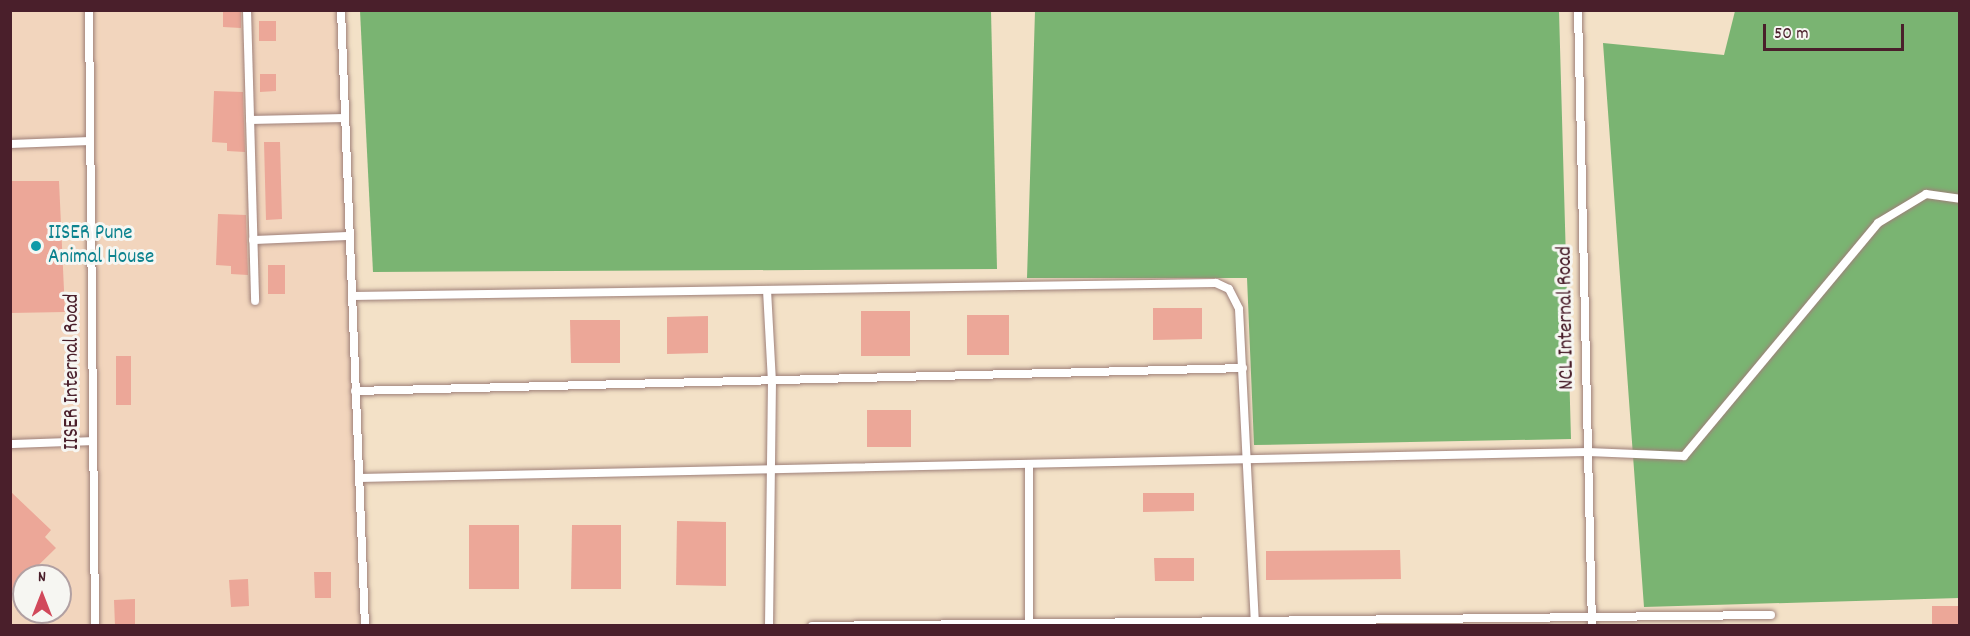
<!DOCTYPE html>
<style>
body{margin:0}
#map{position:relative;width:1970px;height:636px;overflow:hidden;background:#f3e1c7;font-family:Dekko,sans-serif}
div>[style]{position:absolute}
.built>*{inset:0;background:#f2d5bd}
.forest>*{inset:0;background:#7ab472}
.building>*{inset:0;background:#eca798}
.roads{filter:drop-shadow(0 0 2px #9e8079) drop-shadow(0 0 2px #9e8079)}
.lane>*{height:8px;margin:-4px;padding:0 4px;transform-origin:4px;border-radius:4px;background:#fff}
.dots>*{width:16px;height:16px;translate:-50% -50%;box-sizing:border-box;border:3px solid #f6f6f2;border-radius:50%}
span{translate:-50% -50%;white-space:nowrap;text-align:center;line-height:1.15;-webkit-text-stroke:6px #f6f6f2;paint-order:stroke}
.culture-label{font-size:21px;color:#0d838f}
.left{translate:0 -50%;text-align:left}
.street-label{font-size:21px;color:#4a1f2b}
.frame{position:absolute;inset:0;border:12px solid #4a1f2b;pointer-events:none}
.north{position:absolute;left:12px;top:564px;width:60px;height:60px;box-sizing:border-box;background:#f6f6f2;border:2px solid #b1a0a2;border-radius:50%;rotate:0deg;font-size:16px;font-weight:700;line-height:24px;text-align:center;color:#4a1f2b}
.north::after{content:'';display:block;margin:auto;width:21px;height:27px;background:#d1495b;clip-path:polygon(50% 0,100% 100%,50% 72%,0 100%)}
.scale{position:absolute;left:1763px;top:24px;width:141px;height:27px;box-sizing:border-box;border:3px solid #4a1f2b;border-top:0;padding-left:8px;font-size:18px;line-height:21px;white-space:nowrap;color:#4a1f2b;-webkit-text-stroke:4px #f6f6f2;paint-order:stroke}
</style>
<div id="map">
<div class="built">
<div style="clip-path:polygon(evenodd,10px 11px,344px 11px,366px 625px,11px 625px,10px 11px,24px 576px,60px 576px,60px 612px,24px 612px,24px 576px)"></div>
</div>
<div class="forest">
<div style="clip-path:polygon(360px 11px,991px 11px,997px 269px,373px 272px)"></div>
<div style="clip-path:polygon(1035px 11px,1559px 11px,1571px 439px,1254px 445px,1247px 278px,1027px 278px)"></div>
<div style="clip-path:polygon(1735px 11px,1959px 11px,1959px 598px,1644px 607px,1603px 43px,1724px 55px)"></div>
</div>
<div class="building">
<div style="clip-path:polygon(223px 10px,241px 10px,241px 28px,223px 27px)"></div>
<div style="clip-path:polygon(259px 21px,276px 21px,276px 41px,259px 41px)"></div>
<div style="clip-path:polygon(260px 74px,276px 74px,276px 91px,260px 92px)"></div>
<div style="clip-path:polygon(214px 91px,243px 92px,245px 152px,227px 151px,227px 143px,212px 142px)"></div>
<div style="clip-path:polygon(264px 142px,280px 142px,282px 219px,266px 220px)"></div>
<div style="clip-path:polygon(10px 181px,59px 181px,65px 312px,10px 313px)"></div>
<div style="clip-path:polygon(218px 214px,246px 215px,248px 275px,231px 274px,231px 266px,216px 265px)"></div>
<div style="clip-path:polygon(268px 265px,285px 265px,285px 294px,268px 294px)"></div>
<div style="clip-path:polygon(1153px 308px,1202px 308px,1202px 339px,1153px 340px)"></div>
<div style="clip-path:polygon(861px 311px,910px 311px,910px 356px,861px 356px)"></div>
<div style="clip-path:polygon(967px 315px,1009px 315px,1009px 355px,967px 355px)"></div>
<div style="clip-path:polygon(708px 316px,708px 353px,667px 354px,667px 317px)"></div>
<div style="clip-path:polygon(570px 320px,620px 320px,620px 363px,571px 363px)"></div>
<div style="clip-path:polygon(116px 356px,131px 356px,131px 405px,116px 405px)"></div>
<div style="clip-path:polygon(867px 410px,911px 410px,911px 447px,867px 447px)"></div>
<div style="clip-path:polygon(10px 491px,51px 530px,45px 537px,56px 548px,10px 593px)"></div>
<div style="clip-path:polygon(1143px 493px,1194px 493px,1194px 511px,1143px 512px)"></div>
<div style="clip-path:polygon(677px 521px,726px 522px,726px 586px,676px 585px)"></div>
<div style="clip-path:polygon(469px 525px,519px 525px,519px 589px,469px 589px)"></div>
<div style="clip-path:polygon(572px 525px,621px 525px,621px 589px,571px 589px)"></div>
<div style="clip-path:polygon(1400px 550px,1401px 579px,1266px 580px,1266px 551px)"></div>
<div style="clip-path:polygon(1154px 558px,1194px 558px,1194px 581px,1155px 581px)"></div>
<div style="clip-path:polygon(314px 572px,331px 572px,331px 598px,315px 598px)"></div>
<div style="clip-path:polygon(248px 579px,249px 606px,231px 607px,229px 580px)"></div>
<div style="clip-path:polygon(135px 599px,135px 626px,115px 626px,114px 600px)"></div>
<div style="clip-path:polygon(1932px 606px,1959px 606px,1959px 626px,1932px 626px)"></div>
</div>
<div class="roads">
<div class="lane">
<div style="left:89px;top:10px;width:616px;rotate:89.44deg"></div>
<div style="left:247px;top:10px;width:291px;rotate:88.4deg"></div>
<div style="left:341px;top:10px;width:616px;rotate:87.77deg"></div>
<div style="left:1578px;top:10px;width:616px;rotate:88.7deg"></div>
<div style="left:250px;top:120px;width:95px;rotate:-1.2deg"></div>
<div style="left:10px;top:144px;width:80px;rotate:-2.1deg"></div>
<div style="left:253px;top:240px;width:96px;rotate:-2.4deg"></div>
<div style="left:767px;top:290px;width:91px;rotate:86.9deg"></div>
<div style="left:772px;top:381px;width:245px;rotate:90.7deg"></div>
<div style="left:352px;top:296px;width:864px;rotate:-0.86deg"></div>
<div style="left:1216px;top:283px;width:14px;rotate:25deg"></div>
<div style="left:1229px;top:289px;width:22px;rotate:63deg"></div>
<div style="left:1239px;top:309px;width:311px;rotate:87.1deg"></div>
<div style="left:355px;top:391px;width:888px;rotate:-1.48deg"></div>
<div style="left:10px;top:444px;width:81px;rotate:-2.1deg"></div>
<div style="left:1029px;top:464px;width:159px;rotate:90deg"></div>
<div style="left:359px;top:478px;width:1229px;rotate:-1.21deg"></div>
<div style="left:1588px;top:452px;width:96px;rotate:2.4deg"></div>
<div style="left:1684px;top:456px;width:303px;rotate:-50.2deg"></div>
<div style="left:1878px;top:223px;width:56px;rotate:-31.1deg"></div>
<div style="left:1926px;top:194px;width:34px;rotate:8deg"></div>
<div style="left:812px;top:626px;width:959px;rotate:-0.66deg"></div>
</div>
</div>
<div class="dots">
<div style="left:36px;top:246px;background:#0f9aa8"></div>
</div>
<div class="culture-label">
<span class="left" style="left:48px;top:246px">IISER Pune<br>Animal House</span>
</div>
<div class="street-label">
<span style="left:1567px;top:318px;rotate:-91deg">NCL Internal Road</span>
<span style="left:73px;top:372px;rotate:-90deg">IISER Internal Road</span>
</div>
<div class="frame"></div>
<div class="north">N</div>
<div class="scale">50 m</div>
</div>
